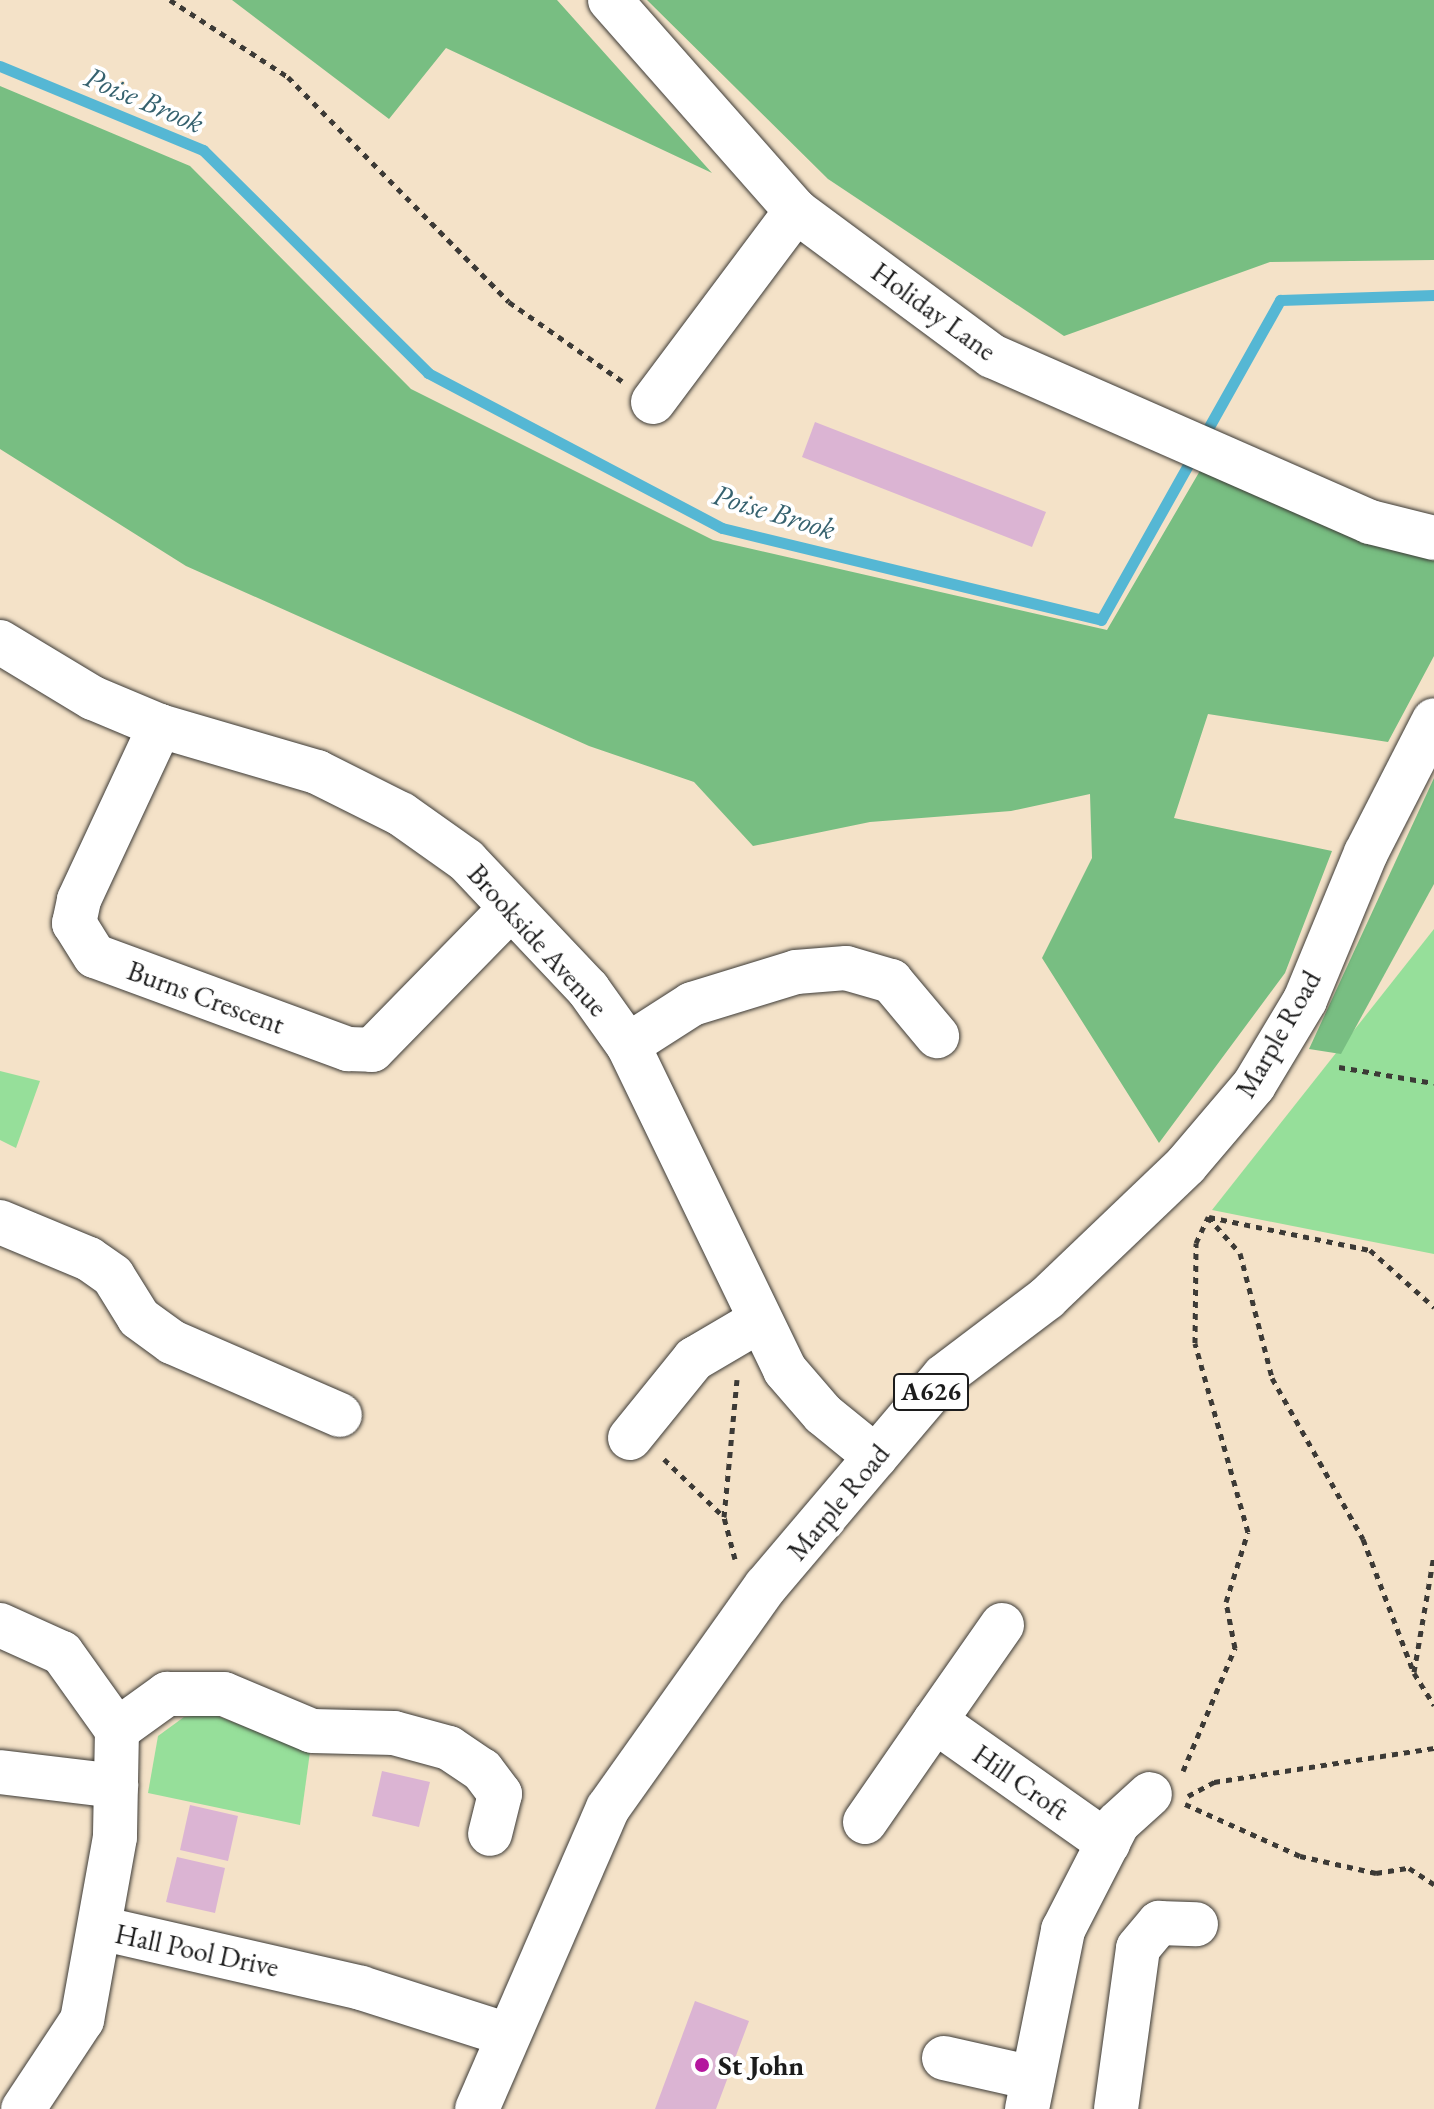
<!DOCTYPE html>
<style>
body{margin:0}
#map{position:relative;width:1434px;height:2109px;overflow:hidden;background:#f4e2c8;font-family:"EB Garamond",serif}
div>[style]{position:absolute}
.green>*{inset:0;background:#96df9a}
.forest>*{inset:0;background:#78be82}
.stream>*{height:11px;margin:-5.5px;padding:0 5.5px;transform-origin:5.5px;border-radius:5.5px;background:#55b7d4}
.building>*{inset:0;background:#dbb4d3}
.path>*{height:5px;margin-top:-2.5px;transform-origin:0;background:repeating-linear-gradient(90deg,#3c3a36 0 6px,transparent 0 12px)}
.roads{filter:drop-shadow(0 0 2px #3c3a36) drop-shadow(0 0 2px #3c3a36)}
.minor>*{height:44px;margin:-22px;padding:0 22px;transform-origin:22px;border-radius:22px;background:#fff}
.major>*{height:44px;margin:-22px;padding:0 22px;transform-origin:22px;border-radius:22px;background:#fff}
.dots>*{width:22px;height:22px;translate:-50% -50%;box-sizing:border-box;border:4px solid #fff;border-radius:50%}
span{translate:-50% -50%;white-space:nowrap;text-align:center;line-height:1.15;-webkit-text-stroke:8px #fff;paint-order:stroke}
.shield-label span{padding:2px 6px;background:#fff;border:2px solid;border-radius:6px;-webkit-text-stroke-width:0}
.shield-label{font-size:26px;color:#1c1c1c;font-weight:700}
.street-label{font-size:28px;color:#1c1c1c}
.poi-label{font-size:28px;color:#1c1c1c;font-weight:700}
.left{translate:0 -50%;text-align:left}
.water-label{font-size:30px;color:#36626f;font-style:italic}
</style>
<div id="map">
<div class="green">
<div style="clip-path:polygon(1434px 929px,1434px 1254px,1212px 1210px)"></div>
<div style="clip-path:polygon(0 1071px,40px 1081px,16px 1148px,0 1140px)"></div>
<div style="clip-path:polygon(212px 1714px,310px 1752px,300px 1825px,148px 1793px,158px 1736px,184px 1717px)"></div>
</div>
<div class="forest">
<div style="clip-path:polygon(232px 0,557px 0,712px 173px,446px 48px,389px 119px)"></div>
<div style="clip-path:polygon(647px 0,1434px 0,1434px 260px,1270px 262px,1064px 336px,828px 179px)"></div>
<div style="clip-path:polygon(0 86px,190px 166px,411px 389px,713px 540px,1107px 630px,1201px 469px,1434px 551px,1434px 656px,1388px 742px,1208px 714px,1174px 818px,1332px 851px,1285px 973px,1159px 1143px,1042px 958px,1092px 858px,1090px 794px,1011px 811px,870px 822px,753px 846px,694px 782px,589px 746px,186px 566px,0 449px)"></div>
<div style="clip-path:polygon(1434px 778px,1434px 884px,1341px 1054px,1309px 1049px)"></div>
</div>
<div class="stream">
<div style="left:0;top:66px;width:220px;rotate:22.5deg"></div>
<div style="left:203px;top:150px;width:317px;rotate:44.7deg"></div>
<div style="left:428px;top:373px;width:332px;rotate:27.8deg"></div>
<div style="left:722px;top:528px;width:390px;rotate:13.6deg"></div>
<div style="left:1101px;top:620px;width:188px;rotate:-60.7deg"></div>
<div style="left:1201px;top:441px;width:162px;rotate:-60.7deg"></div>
<div style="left:1280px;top:300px;width:154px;rotate:-1.9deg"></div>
</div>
<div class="building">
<div style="clip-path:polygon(815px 422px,1046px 512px,1032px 547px,802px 457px)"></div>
<div style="clip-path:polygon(382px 1771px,430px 1782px,419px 1827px,372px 1816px)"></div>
<div style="clip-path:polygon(190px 1805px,238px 1816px,228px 1861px,180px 1850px)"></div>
<div style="clip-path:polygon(177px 1857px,225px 1868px,215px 1913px,166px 1902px)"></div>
<div style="clip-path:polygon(695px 2001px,749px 2021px,716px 2109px,655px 2109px)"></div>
</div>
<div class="path">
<div style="left:170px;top:0;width:141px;rotate:33.1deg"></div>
<div style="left:288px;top:77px;width:315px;rotate:45.5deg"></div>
<div style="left:509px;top:302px;width:138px;rotate:35deg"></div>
<div style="left:1339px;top:1067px;width:96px;rotate:9.6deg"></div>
<div style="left:1208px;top:1217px;width:48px;rotate:48.4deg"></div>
<div style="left:1240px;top:1253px;width:129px;rotate:75.6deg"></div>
<div style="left:1272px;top:1378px;width:185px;rotate:60.5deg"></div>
<div style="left:1363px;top:1539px;width:143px;rotate:69.2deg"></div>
<div style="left:1414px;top:1673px;width:38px;rotate:58deg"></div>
<div style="left:1209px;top:1217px;width:164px;rotate:11.6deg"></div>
<div style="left:1370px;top:1250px;width:86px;rotate:41.7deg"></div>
<div style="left:664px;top:1459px;width:82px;rotate:44deg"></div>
<div style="left:735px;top:1559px;width:43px;rotate:-104.7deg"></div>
<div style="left:724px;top:1517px;width:138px;rotate:-84.6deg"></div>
<div style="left:1414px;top:1672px;width:119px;rotate:-80.3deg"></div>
<div style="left:1183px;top:1771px;width:134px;rotate:-67.1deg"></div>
<div style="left:1235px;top:1648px;width:47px;rotate:-101.1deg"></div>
<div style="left:1226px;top:1602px;width:73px;rotate:-72.6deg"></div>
<div style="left:1248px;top:1532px;width:196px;rotate:-105.7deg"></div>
<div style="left:1195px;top:1343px;width:100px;rotate:-89.4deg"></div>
<div style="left:1196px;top:1243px;width:29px;rotate:-65deg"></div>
<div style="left:1188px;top:1796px;width:30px;rotate:-28deg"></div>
<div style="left:1214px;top:1782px;width:223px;rotate:-8.8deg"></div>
<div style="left:1185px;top:1804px;width:126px;rotate:24.3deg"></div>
<div style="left:1300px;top:1856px;width:78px;rotate:12.6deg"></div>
<div style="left:1376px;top:1873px;width:33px;rotate:-9deg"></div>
<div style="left:1409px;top:1868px;width:30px;rotate:33deg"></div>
</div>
<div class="roads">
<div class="minor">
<div style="left:610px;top:0;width:281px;rotate:48.6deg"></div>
<div style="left:653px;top:402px;width:239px;rotate:-53.2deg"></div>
<div style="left:796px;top:211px;width:244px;rotate:36.5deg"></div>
<div style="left:992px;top:356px;width:413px;rotate:23.7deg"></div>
<div style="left:1370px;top:522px;width:66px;rotate:14deg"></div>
<div style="left:0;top:642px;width:109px;rotate:31.1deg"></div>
<div style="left:93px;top:698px;width:73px;rotate:22.7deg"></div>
<div style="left:160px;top:726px;width:164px;rotate:16.3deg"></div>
<div style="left:317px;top:772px;width:94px;rotate:26.6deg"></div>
<div style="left:401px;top:814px;width:80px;rotate:35.3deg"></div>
<div style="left:466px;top:860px;width:178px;rotate:46.6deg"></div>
<div style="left:588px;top:989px;width:69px;rotate:54.5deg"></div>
<div style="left:628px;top:1045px;width:361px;rotate:64.2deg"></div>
<div style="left:785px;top:1370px;width:58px;rotate:49.2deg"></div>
<div style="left:823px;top:1414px;width:68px;rotate:39.1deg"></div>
<div style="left:160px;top:726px;width:192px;rotate:115deg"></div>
<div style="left:79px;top:900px;width:24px;rotate:102deg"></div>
<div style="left:74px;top:923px;width:39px;rotate:58deg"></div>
<div style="left:95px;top:956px;width:270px;rotate:20.2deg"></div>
<div style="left:348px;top:1049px;width:24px;rotate:2deg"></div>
<div style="left:372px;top:1050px;width:197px;rotate:-45.6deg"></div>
<div style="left:628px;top:1045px;width:76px;rotate:-32.6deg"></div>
<div style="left:692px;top:1004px;width:109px;rotate:-17.1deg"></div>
<div style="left:796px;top:972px;width:50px;rotate:-4.6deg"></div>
<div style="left:846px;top:968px;width:47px;rotate:16.1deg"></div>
<div style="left:891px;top:981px;width:72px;rotate:50.1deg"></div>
<div style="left:0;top:1222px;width:96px;rotate:22.6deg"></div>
<div style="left:89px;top:1259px;width:29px;rotate:35deg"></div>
<div style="left:113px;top:1276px;width:49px;rotate:58.2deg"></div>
<div style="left:139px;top:1318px;width:41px;rotate:36deg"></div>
<div style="left:172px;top:1342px;width:183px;rotate:23.5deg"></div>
<div style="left:630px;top:1438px;width:102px;rotate:-51deg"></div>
<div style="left:694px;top:1359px;width:73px;rotate:-30.4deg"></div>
<div style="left:0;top:1625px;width:68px;rotate:24.3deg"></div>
<div style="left:62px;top:1653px;width:95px;rotate:54.5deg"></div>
<div style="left:117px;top:1730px;width:107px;rotate:91.1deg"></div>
<div style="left:115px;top:1837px;width:186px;rotate:100.2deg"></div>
<div style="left:82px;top:2020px;width:107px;rotate:123.5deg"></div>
<div style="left:1002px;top:1625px;width:117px;rotate:124.9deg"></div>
<div style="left:935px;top:1721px;width:212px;rotate:35.2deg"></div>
<div style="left:117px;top:1730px;width:62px;rotate:-35.8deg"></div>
<div style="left:167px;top:1694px;width:57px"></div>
<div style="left:224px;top:1694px;width:95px;rotate:22.8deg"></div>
<div style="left:312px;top:1731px;width:82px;rotate:1.4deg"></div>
<div style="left:394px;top:1733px;width:57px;rotate:15.3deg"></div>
<div style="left:449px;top:1748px;width:40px;rotate:34deg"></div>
<div style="left:482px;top:1770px;width:30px;rotate:53deg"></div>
<div style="left:500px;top:1794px;width:41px;rotate:104deg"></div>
<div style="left:0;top:1772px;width:117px;rotate:6.9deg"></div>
<div style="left:865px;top:1822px;width:123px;rotate:-55.3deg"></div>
<div style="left:100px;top:1928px;width:268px;rotate:12.9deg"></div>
<div style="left:361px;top:1988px;width:151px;rotate:17.7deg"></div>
<div style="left:944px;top:2058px;width:91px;rotate:12.7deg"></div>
<div style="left:1027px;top:2109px;width:183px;rotate:-78.6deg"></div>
<div style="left:1063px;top:1930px;width:120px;rotate:-62.8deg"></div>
<div style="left:1118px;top:1823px;width:43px;rotate:-42.2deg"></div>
<div style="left:1116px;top:2109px;width:162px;rotate:-82.2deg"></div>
<div style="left:1138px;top:1948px;width:33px;rotate:-50deg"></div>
<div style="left:1159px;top:1923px;width:37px;rotate:2deg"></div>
</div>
<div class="major">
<div style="left:477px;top:2109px;width:328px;rotate:-66.5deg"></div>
<div style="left:608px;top:1808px;width:272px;rotate:-54.6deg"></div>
<div style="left:766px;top:1586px;width:275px;rotate:-49.7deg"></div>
<div style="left:944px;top:1376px;width:129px;rotate:-37.1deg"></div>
<div style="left:1047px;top:1298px;width:192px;rotate:-43.7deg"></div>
<div style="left:1186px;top:1165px;width:105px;rotate:-49.6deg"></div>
<div style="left:1254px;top:1085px;width:99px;rotate:-59deg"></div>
<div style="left:1305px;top:1000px;width:159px;rotate:-67.5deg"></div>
<div style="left:1366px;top:853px;width:149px;rotate:-62.9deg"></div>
</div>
</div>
<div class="dots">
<div style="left:702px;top:2065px;background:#b5179e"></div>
</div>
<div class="shield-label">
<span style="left:931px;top:1392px">A626</span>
</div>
<div class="street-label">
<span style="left:934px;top:311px;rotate:36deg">Holiday Lane</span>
<span style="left:538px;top:940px;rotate:48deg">Brookside Avenue</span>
<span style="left:206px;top:997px;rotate:20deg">Burns Crescent</span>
<span style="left:1278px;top:1034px;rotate:-60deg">Marple Road</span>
<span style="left:838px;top:1502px;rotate:-50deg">Marple Road</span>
<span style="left:1021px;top:1782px;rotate:35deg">Hill Croft</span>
<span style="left:197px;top:1950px;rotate:12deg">Hall Pool Drive</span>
</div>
<div class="poi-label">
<span class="left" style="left:718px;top:2065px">St John</span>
</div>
<div class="water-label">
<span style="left:144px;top:100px;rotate:23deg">Poise Brook</span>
<span style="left:774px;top:512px;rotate:17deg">Poise Brook</span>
</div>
</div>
